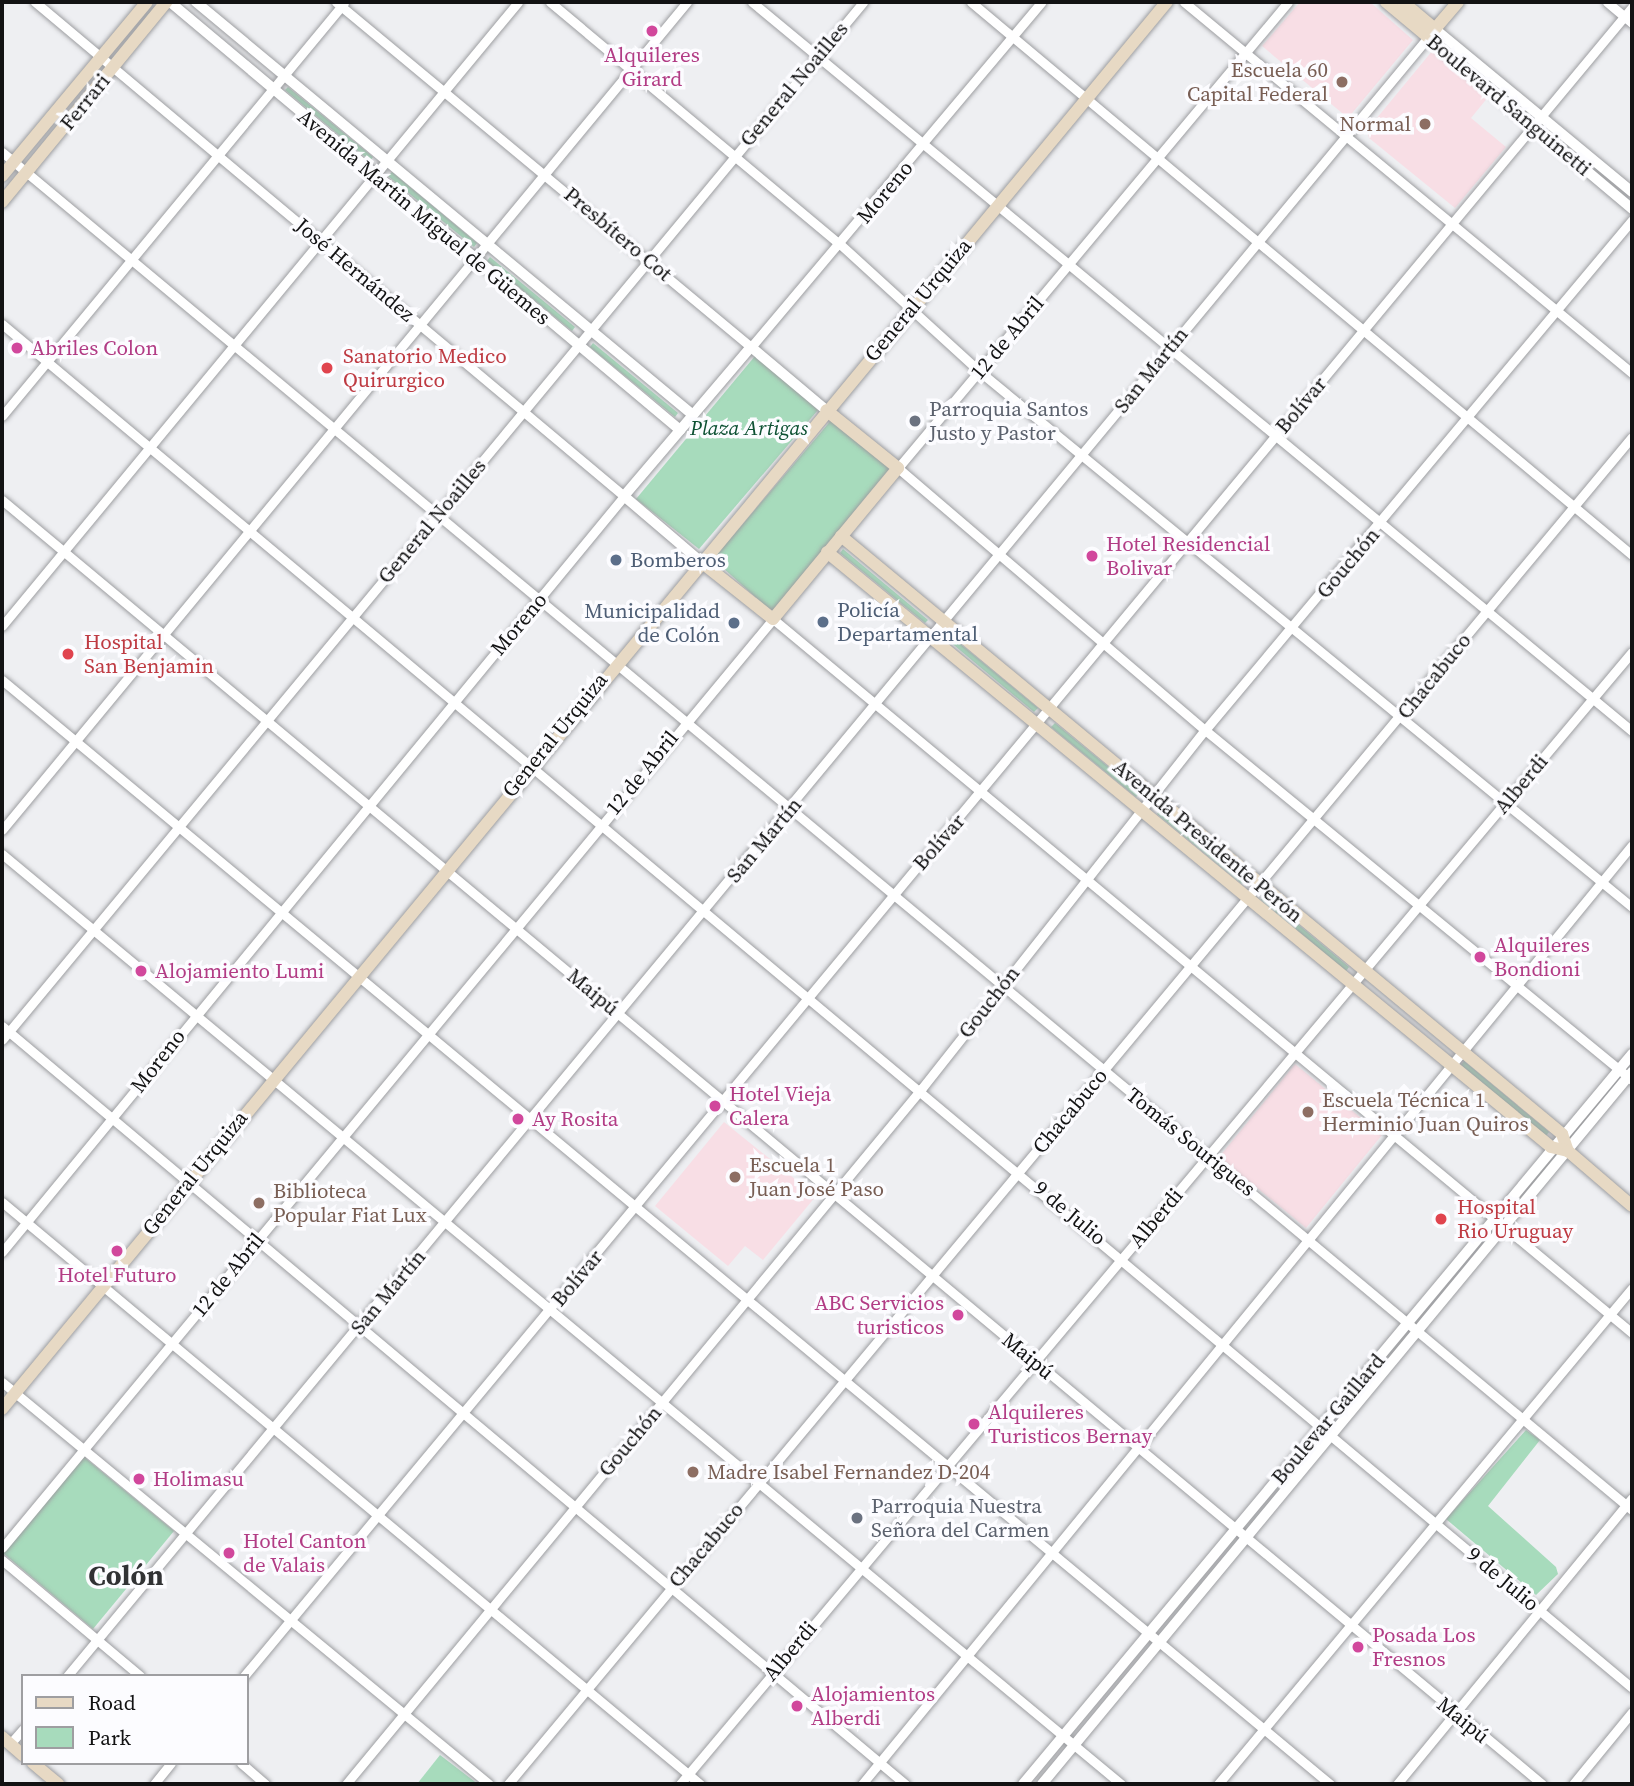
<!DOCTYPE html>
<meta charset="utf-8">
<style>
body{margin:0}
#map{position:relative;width:1634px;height:1786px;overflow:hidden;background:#eeeff2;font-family:"Source Serif 4",serif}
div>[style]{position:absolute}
.education>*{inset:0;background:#f8dee5}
.green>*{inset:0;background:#a7dbbc}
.roads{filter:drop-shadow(0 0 2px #9d9ea1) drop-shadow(0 0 2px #9d9ea1)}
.minor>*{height:9px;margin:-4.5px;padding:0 4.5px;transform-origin:4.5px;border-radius:4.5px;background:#fff}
.tertiary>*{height:10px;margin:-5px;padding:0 5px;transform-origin:5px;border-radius:5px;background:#fff}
.secondary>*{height:12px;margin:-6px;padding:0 6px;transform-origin:6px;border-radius:6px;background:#e7d9c4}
.dots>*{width:19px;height:19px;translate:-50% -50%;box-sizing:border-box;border:4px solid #fcfcff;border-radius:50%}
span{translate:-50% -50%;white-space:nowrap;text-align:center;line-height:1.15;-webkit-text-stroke:7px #fcfcff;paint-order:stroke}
.hotel-label{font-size:21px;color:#b23c85}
.left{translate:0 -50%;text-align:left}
.right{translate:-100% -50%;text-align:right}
.education-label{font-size:21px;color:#785e54}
.street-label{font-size:21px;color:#121213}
.health-label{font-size:21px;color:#be3a42}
.worship-label{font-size:21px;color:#5b616d}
.park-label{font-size:21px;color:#0c5032;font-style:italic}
.service-label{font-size:21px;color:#4e5e75}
.district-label{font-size:28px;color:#313234;font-weight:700}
.frame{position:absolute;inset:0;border:4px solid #121213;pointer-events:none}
.legend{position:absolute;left:21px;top:1674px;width:228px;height:91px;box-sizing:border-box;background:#fcfcff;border:2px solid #9e9ea1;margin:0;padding:9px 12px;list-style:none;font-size:21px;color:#121213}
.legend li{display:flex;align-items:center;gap:14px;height:35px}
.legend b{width:35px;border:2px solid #9e9ea1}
</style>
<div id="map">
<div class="education">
<div style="clip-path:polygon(1300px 2px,1370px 2px,1413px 40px,1348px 118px,1262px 46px)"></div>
<div style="clip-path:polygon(1433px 50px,1489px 96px,1471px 118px,1506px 147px,1455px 208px,1369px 138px,1367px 130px)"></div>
<div style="clip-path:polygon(1295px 1064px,1382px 1135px,1306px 1228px,1219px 1157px)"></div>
<div style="clip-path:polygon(724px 1122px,816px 1196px,763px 1260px,745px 1246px,728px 1266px,655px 1206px)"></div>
</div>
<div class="green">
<div style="clip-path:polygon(288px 87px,373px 157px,370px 161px,285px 90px)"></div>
<div style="clip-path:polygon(392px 172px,477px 243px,474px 247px,388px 176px)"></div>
<div style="clip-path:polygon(490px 257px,575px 327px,572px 331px,487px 261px)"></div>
<div style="clip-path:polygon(593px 343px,678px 413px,675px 417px,590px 347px)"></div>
<div style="clip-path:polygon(755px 356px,818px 410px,699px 549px,636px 499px)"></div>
<div style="clip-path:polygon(833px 418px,890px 468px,772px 612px,713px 559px)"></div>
<div style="clip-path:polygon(843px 549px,928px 620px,925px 623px,840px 553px)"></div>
<div style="clip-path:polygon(953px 638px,1038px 708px,1034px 712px,949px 641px)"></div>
<div style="clip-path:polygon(1055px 723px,1140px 793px,1136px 797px,1051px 727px)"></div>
<div style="clip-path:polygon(1160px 810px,1245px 880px,1242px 884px,1157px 814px)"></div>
<div style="clip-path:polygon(1264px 896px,1349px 967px,1346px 971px,1261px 900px)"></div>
<div style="clip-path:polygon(1464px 1061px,1549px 1132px,1546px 1136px,1461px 1065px)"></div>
<div style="clip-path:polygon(1526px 1430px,1540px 1440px,1488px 1506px,1556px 1567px,1558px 1574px,1536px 1595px,1446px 1519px)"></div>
<div style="clip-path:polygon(84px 1457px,174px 1531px,93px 1629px,3px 1553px)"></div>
<div style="clip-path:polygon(440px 1755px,478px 1784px,417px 1784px)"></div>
</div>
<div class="roads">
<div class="minor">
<div style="left:336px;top:2px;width:540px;rotate:39.74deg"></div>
<div style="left:751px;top:347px;width:451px;rotate:-49.9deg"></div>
<div style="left:550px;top:2px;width:379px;rotate:39.9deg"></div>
<div style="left:841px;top:245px;width:187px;rotate:42.4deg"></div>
<div style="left:979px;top:371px;width:845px;rotate:39.38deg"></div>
<div style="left:752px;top:2px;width:1143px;rotate:39.64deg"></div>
<div style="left:971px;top:2px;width:862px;rotate:39.92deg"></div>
<div style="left:1184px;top:2px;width:582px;rotate:39.63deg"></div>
<div style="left:1288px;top:2px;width:608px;rotate:129.93deg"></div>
<div style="left:898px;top:468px;width:404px;rotate:40.5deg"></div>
<div style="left:1205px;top:730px;width:552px;rotate:39.34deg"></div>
<div style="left:1607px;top:2px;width:33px;rotate:40deg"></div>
<div style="left:2px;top:152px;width:2122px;rotate:39.8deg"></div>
<div style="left:2px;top:324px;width:2125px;rotate:39.92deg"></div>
<div style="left:2px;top:416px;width:536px;rotate:-50.37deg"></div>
<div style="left:2px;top:500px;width:2005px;rotate:39.82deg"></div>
<div style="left:2px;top:626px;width:810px;rotate:-50.41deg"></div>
<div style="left:2px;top:680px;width:1727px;rotate:39.74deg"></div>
<div style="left:2px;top:830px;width:1075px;rotate:-50.4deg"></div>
<div style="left:2px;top:854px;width:1455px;rotate:39.73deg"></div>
<div style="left:2px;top:1026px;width:1179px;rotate:40.01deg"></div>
<div style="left:2px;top:1040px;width:1349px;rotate:-50.32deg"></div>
<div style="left:2px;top:1202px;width:909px;rotate:39.82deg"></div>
<div style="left:2px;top:1252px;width:979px;rotate:-50.55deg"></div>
<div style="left:624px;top:496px;width:769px;rotate:-140.01deg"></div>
<div style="left:2px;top:1382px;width:631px;rotate:39.54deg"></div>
<div style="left:2px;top:1548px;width:1207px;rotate:-50.31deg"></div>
<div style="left:773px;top:619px;width:1117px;rotate:39.73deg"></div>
<div style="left:2px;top:1560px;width:180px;rotate:40deg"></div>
<div style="left:67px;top:1676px;width:2130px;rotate:-50.29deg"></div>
<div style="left:244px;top:1676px;width:2171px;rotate:-50.25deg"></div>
<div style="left:10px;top:1744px;width:20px;rotate:-49deg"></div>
<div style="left:241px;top:1763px;width:32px;rotate:41deg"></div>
<div style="left:154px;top:1784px;width:27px;rotate:-51deg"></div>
<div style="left:346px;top:1784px;width:903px;rotate:-50.39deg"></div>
<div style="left:922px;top:1088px;width:456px;rotate:-51.7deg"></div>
<div style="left:1205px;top:730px;width:665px;rotate:-50.06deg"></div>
<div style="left:508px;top:1784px;width:1754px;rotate:-50.16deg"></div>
<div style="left:680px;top:1784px;width:1479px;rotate:-49.94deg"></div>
<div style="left:862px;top:1784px;width:1214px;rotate:-50.65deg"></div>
<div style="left:1218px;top:1784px;width:646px;rotate:-50.15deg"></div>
<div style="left:1397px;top:1784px;width:370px;rotate:-50.6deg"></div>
<div style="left:1573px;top:1784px;width:93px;rotate:-50.7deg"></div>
</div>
<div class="tertiary">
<div style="left:170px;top:2px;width:666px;rotate:40deg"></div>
<div style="left:196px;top:2px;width:646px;rotate:39.73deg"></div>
<div style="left:1435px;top:29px;width:256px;rotate:39.6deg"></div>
<div style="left:1428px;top:37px;width:267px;rotate:40.1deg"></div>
<div style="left:700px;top:561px;width:100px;rotate:-139.5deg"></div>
<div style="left:624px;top:496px;width:196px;rotate:-49.6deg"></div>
<div style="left:751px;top:347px;width:98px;rotate:40deg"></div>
<div style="left:1023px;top:1784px;width:951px;rotate:-50.16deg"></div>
<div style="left:1042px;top:1784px;width:925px;rotate:-50.35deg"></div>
</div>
<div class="secondary">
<div style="left:1386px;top:2px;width:55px;rotate:39.8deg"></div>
<div style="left:1428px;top:37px;width:46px;rotate:-49.4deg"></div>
<div style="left:1403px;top:2px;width:42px;rotate:40.2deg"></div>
<div style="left:2px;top:176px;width:226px;rotate:-50.2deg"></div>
<div style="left:2px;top:202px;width:259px;rotate:-50.6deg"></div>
<div style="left:841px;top:536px;width:937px;rotate:39.67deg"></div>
<div style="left:1562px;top:1134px;width:18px;rotate:71deg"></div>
<div style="left:827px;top:552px;width:937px;rotate:39.41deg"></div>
<div style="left:1551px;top:1147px;width:17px;rotate:13deg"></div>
<div style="left:1568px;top:1151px;width:84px;rotate:40.7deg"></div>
<div style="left:700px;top:561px;width:93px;rotate:38.5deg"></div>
<div style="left:773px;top:619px;width:196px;rotate:-50.4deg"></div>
<div style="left:898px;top:468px;width:92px;rotate:-141.1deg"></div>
<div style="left:2px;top:1409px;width:1827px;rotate:-50.38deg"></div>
<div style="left:2px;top:1737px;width:28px;rotate:41deg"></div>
<div style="left:33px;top:1763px;width:33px;rotate:40deg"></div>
</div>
</div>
<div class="dots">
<div style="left:652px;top:31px;background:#d1479c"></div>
<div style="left:1342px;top:82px;background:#8d6e63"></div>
<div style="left:1425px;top:124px;background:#8d6e63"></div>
<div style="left:17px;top:348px;background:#d1479c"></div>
<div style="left:327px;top:368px;background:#e0444e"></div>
<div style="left:915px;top:421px;background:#6b7280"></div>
<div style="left:1092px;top:556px;background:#d1479c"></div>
<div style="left:616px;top:560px;background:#5c6f8a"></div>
<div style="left:823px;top:622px;background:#5c6f8a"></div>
<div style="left:734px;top:623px;background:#5c6f8a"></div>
<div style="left:68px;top:654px;background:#e0444e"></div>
<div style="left:1480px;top:957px;background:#d1479c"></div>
<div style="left:141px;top:971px;background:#d1479c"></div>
<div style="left:715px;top:1106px;background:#d1479c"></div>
<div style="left:1308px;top:1112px;background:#8d6e63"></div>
<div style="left:518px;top:1119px;background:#d1479c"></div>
<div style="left:735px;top:1177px;background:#8d6e63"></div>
<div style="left:259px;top:1203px;background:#8d6e63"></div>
<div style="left:1441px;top:1219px;background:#e0444e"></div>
<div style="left:117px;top:1251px;background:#d1479c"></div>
<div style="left:958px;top:1315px;background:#d1479c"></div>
<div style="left:974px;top:1424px;background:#d1479c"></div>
<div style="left:693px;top:1472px;background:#8d6e63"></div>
<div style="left:139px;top:1479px;background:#d1479c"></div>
<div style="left:857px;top:1518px;background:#6b7280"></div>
<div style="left:229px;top:1553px;background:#d1479c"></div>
<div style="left:1358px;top:1647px;background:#d1479c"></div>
<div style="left:797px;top:1706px;background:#d1479c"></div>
</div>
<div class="hotel-label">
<span style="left:652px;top:67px">Alquileres<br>Girard</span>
<span class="left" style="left:31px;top:348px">Abriles Colon</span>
<span class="left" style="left:1106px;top:556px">Hotel Residencial<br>Bolivar</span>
<span class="left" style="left:1494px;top:957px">Alquileres<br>Bondioni</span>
<span class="left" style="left:155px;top:971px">Alojamiento Lumi</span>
<span class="left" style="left:729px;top:1106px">Hotel Vieja<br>Calera</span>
<span class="left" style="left:532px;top:1119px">Ay Rosita</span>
<span style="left:117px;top:1275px">Hotel Futuro</span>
<span class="right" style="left:944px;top:1315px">ABC Servicios<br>turisticos</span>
<span class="left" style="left:988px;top:1424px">Alquileres<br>Turisticos Bernay</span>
<span class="left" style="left:153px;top:1479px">Holimasu</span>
<span class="left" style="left:243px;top:1553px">Hotel Canton<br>de Valais</span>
<span class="left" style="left:1372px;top:1647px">Posada Los<br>Fresnos</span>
<span class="left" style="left:811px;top:1706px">Alojamientos<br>Alberdi</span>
</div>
<div class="education-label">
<span class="right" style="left:1328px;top:82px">Escuela 60<br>Capital Federal</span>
<span class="right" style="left:1411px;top:124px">Normal</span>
<span class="left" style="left:1322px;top:1112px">Escuela Técnica 1<br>Herminio Juan Quiros</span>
<span class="left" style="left:749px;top:1177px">Escuela 1<br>Juan José Paso</span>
<span class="left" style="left:273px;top:1203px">Biblioteca<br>Popular Fiat Lux</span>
<span class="left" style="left:707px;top:1472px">Madre Isabel Fernandez D-204</span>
</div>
<div class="street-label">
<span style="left:794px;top:84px;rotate:-50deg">General Noailles</span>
<span style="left:85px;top:102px;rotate:-51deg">Ferrari</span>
<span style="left:1509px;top:105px;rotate:40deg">Boulevard Sanguinetti</span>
<span style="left:885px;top:192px;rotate:-50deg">Moreno</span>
<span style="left:424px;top:217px;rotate:40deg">Avenida Martin Miguel de Güemes</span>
<span style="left:618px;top:234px;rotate:40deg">Presbítero Cot</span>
<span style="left:355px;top:270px;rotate:40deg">José Hernández</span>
<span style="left:918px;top:300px;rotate:-50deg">General Urquiza</span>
<span style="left:1007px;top:338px;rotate:-50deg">12 de Abril</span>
<span style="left:1151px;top:370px;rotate:-51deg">San Martín</span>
<span style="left:1301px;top:405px;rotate:-50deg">Bolívar</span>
<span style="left:432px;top:521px;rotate:-50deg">General Noailles</span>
<span style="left:1348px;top:563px;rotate:-50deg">Gouchón</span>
<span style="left:519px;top:624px;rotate:-50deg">Moreno</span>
<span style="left:1434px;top:676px;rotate:-51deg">Chacabuco</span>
<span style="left:555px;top:735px;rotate:-51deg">General Urquiza</span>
<span style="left:642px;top:773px;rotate:-51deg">12 de Abril</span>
<span style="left:1521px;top:784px;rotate:-50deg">Alberdi</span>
<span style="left:764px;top:840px;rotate:-50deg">San Martín</span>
<span style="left:1208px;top:841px;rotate:40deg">Avenida Presidente Perón</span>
<span style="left:939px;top:842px;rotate:-49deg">Bolívar</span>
<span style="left:593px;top:992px;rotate:40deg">Maipú</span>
<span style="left:989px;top:1002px;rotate:-52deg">Gouchón</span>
<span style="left:158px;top:1061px;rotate:-52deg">Moreno</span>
<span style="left:1070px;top:1111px;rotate:-50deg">Chacabuco</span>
<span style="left:1191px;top:1142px;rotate:39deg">Tomás Sourigues</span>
<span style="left:195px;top:1173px;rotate:-51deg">General Urquiza</span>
<span style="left:1070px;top:1213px;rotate:40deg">9 de Julio</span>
<span style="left:1156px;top:1218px;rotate:-50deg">Alberdi</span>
<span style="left:228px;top:1275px;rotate:-51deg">12 de Abril</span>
<span style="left:577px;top:1278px;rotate:-50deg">Bolívar</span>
<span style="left:388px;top:1292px;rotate:-50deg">San Martín</span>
<span style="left:1028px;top:1356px;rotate:40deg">Maipú</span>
<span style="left:1328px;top:1419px;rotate:-50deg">Boulevar Gaillard</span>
<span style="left:630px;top:1441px;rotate:-50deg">Gouchón</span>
<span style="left:706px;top:1545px;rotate:-50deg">Chacabuco</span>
<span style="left:1503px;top:1579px;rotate:40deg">9 de Julio</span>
<span style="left:790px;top:1651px;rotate:-50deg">Alberdi</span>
<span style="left:1463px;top:1720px;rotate:39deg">Maipú</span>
</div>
<div class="health-label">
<span class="left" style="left:343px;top:368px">Sanatorio Medico<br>Quirurgico</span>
<span class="left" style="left:84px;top:654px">Hospital<br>San Benjamin</span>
<span class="left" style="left:1457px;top:1219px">Hospital<br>Rio Uruguay</span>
</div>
<div class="worship-label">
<span class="left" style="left:929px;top:421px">Parroquia Santos<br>Justo y Pastor</span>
<span class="left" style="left:871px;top:1518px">Parroquia Nuestra<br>Señora del Carmen</span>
</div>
<div class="park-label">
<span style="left:749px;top:428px">Plaza Artigas</span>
</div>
<div class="service-label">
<span class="left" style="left:630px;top:560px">Bomberos</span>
<span class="left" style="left:837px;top:622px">Policía<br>Departamental</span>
<span class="right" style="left:720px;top:623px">Municipalidad<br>de Colón</span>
</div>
<div class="district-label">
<span style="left:126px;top:1575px">Colón</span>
</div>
<div class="frame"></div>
<ul class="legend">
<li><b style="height:9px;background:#e7d9c4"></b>Road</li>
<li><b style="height:19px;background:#a7dbbc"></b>Park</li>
</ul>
</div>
